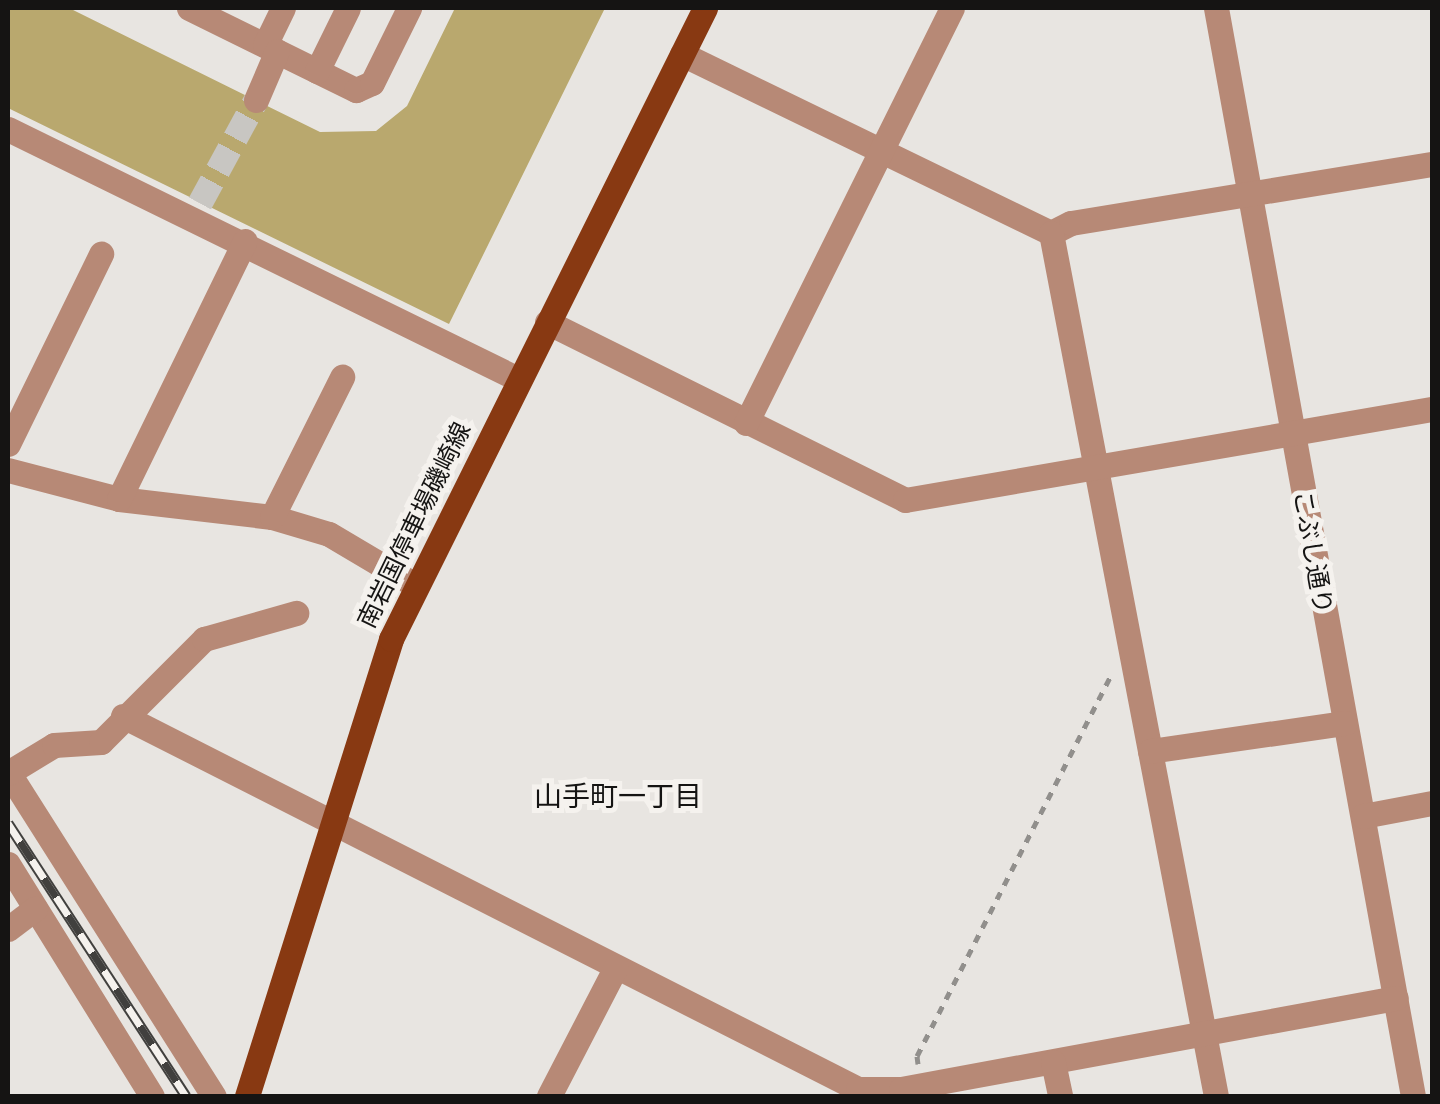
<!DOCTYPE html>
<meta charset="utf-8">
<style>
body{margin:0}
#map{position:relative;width:1440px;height:1104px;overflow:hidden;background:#e8e5e1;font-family:Raleway,"Noto Sans JP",sans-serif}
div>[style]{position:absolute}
.building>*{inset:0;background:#b9a86e}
.minor-tunnel>*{height:25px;margin-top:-12.5px;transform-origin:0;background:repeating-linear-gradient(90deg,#c8c6c2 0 25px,transparent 0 37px)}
.path>*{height:5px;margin-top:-2.5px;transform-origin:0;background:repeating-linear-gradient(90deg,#918f8c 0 8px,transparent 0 16px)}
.minor>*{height:25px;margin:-12.5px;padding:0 12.5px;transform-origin:12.5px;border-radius:12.5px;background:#b78976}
.major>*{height:25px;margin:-12.5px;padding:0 12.5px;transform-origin:12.5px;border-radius:12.5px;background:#883912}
.rail>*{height:11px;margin-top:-5.5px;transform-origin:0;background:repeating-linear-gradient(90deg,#f5f2ee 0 22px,#41403e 0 44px);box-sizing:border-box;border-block:2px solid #41403e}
span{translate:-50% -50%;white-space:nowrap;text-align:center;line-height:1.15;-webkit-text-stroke:10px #f5f2ee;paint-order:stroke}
.street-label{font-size:25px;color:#151413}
.neighbourhood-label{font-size:28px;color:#151413}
.frame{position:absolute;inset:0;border:10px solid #151413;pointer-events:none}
</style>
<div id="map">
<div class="building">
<div style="clip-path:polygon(8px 8px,69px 8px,320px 132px,376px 131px,407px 106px,455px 8px,605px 8px,449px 324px,8px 108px)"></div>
</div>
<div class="minor-tunnel">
<div style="left:200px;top:203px;width:117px;rotate:-61.5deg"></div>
</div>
<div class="path">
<div style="left:918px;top:1064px;width:8px;rotate:-97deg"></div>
<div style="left:917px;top:1056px;width:425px;rotate:-63deg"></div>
</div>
<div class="minor">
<div style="left:189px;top:8px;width:186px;rotate:26.2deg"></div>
<div style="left:356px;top:90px;width:17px;rotate:-24deg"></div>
<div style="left:372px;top:83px;width:84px;rotate:-63.7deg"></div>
<div style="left:1216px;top:8px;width:1106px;rotate:79.74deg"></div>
<div style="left:265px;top:45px;width:41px;rotate:-64.1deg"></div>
<div style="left:682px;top:54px;width:410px;rotate:25.9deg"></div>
<div style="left:1051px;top:233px;width:22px;rotate:-27deg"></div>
<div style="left:1071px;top:223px;width:366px;rotate:-9.3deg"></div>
<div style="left:317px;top:71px;width:70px;rotate:-63.8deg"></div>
<div style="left:256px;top:100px;width:53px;rotate:-66.8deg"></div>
<div style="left:8px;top:129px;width:568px;rotate:26.11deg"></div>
<div style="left:1051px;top:233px;width:879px;rotate:79.18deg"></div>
<div style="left:547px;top:322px;width:400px;rotate:26.4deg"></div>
<div style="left:905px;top:500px;width:535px;rotate:-9.8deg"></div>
<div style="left:746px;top:423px;width:463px;rotate:-63.6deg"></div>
<div style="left:8px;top:444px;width:212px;rotate:-63.9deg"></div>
<div style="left:8px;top:470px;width:115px;rotate:14.6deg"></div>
<div style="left:119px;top:499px;width:154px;rotate:6.7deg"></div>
<div style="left:272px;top:517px;width:59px;rotate:16.6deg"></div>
<div style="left:329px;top:534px;width:100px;rotate:30.7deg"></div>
<div style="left:119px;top:499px;width:287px;rotate:-64deg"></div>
<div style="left:272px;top:517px;width:157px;rotate:-63.4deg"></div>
<div style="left:123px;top:716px;width:824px;rotate:26.91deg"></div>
<div style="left:858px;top:1089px;width:43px"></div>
<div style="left:901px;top:1089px;width:503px;rotate:-10.42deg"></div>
<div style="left:1150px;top:751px;width:197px;rotate:-8.2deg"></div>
<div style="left:8px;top:772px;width:384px;rotate:57.6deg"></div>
<div style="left:8px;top:773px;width:54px;rotate:-31.3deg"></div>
<div style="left:54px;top:745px;width:47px;rotate:-3.7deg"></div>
<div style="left:101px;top:742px;width:146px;rotate:-45deg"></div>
<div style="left:204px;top:639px;width:96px;rotate:-15.8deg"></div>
<div style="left:1363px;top:816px;width:70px;rotate:-10.7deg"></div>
<div style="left:8px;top:864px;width:273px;rotate:58.2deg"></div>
<div style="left:8px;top:929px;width:34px;rotate:-37deg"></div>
<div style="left:1053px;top:1062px;width:35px;rotate:78deg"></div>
<div style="left:549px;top:1096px;width:145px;rotate:-62.6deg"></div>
</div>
<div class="major">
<div style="left:247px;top:1096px;width:479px;rotate:-72.5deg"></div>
<div style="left:391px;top:639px;width:705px;rotate:-63.54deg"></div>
</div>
<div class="rail">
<div style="left:8px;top:823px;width:326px;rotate:56.9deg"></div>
</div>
<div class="street-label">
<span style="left:414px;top:525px;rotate:-64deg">南岩国停車場磯崎線</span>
<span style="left:1313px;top:552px;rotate:80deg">こぶし通り</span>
</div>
<div class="neighbourhood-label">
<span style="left:618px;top:797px">山手町一丁目</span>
</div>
<div class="frame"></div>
</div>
